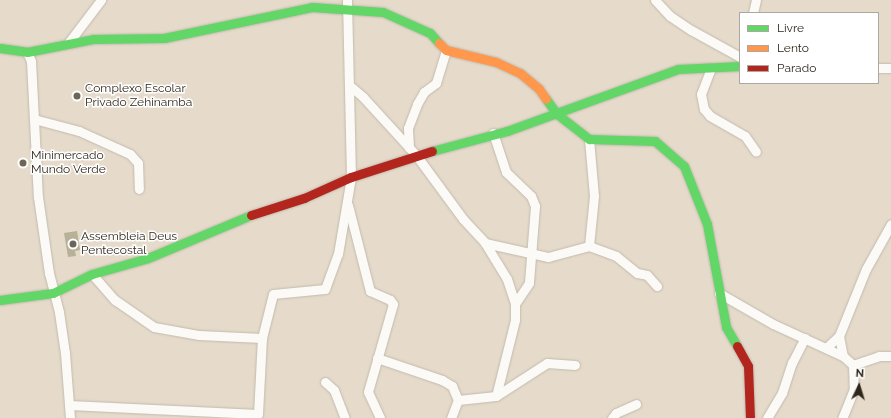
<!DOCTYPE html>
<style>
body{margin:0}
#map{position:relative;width:891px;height:418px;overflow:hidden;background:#e6dbcb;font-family:Raleway,sans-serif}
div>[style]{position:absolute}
.building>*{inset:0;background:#b7b198}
.roads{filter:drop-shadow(0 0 1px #c2baad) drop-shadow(0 0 1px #c2baad)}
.street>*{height:9px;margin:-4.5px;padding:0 4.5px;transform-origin:4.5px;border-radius:4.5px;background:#fbfaf7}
.fast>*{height:9px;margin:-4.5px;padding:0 4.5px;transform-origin:4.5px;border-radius:4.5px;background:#63d668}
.slow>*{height:9px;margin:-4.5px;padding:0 4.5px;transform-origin:4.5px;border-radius:4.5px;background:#ff974d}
.jam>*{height:9px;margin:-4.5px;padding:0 4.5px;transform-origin:4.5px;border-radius:4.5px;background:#b3261e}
.dots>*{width:11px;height:11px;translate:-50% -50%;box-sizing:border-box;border:2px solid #fff;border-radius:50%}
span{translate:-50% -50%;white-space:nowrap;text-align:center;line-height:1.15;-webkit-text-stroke:3px #fff;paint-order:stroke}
.poi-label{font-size:12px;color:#2e261b}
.left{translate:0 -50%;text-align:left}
.legend{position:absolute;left:739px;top:12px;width:140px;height:72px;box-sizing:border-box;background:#fff;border:1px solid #aba8a4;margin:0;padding:5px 7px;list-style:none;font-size:12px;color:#2e261b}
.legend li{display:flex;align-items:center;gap:8px;height:20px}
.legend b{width:20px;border:1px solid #aba8a4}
.north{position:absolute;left:839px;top:366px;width:40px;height:40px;-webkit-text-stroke:3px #fff;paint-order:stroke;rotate:4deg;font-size:11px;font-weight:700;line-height:16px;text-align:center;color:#2e261b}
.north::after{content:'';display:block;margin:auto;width:14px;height:18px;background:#2e261b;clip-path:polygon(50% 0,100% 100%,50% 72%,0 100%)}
</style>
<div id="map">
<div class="building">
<div style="clip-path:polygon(77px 231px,80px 250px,75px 251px,76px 256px,68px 257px,64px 233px)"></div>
</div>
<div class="roads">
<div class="street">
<div style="left:655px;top:0;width:22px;rotate:47deg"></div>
<div style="left:670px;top:16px;width:25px;rotate:34deg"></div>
<div style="left:691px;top:30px;width:56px;rotate:28.9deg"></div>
<div style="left:753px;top:13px;width:13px;rotate:-77deg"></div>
<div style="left:69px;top:42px;width:53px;rotate:-52.7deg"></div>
<div style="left:27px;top:52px;width:10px;rotate:66deg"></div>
<div style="left:31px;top:61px;width:136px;rotate:87.1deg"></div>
<div style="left:38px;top:197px;width:77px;rotate:81.8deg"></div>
<div style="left:49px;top:273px;width:40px;rotate:75.6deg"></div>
<div style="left:59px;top:312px;width:41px;rotate:81.7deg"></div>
<div style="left:65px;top:353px;width:65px;rotate:85.6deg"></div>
<div style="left:711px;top:68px;width:28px;rotate:111deg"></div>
<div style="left:701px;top:94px;width:15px;rotate:79deg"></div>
<div style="left:704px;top:109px;width:9px;rotate:49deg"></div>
<div style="left:710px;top:116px;width:40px;rotate:29.7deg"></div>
<div style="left:745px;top:136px;width:19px;rotate:55deg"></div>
<div style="left:878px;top:68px;width:13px"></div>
<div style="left:350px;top:86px;width:17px;rotate:40deg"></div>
<div style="left:363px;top:97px;width:79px;rotate:47.6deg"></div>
<div style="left:416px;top:155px;width:79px;rotate:53.7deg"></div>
<div style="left:463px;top:219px;width:33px;rotate:47deg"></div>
<div style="left:485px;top:243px;width:42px;rotate:58.6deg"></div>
<div style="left:507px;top:279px;width:26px;rotate:72deg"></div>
<div style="left:515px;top:304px;width:16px;rotate:90deg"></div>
<div style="left:515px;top:320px;width:78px;rotate:104deg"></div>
<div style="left:34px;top:119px;width:47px;rotate:14.9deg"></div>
<div style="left:79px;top:131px;width:56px;rotate:24.3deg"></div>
<div style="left:130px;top:154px;width:12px;rotate:48deg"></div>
<div style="left:138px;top:163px;width:26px;rotate:88deg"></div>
<div style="left:493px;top:133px;width:41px;rotate:71.6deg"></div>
<div style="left:506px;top:172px;width:35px;rotate:44deg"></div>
<div style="left:531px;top:196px;width:11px;rotate:68deg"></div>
<div style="left:535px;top:206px;width:77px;rotate:94.5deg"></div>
<div style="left:529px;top:283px;width:25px;rotate:124deg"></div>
<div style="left:589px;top:139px;width:57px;rotate:85deg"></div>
<div style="left:594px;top:196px;width:50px;rotate:95.7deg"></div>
<div style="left:409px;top:148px;width:20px;rotate:-93deg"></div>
<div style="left:408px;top:128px;width:26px;rotate:-69deg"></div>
<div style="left:417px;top:104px;width:14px;rotate:-60deg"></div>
<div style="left:424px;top:92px;width:15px;rotate:-37deg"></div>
<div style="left:436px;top:83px;width:34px;rotate:-73deg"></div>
<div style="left:348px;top:205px;width:89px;rotate:75.7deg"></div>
<div style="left:370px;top:291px;width:22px;rotate:24deg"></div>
<div style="left:390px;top:300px;width:5px;rotate:53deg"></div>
<div style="left:393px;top:304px;width:91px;rotate:105.9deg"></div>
<div style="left:368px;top:392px;width:29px;rotate:65deg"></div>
<div style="left:485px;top:243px;width:65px;rotate:12.5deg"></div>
<div style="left:548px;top:257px;width:42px;rotate:-15deg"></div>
<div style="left:589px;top:246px;width:29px;rotate:20deg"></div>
<div style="left:616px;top:256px;width:27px;rotate:39deg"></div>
<div style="left:637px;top:273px;width:10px;rotate:11deg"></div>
<div style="left:647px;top:275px;width:15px;rotate:48deg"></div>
<div style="left:92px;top:274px;width:35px;rotate:49deg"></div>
<div style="left:115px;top:300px;width:47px;rotate:34.7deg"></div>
<div style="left:154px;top:327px;width:46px;rotate:10.1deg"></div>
<div style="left:199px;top:335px;width:63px;rotate:2.7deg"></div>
<div style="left:719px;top:293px;width:62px;rotate:29.9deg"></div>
<div style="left:773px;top:324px;width:77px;rotate:24.6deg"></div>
<div style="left:843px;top:356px;width:13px;rotate:42deg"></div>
<div style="left:853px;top:365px;width:24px;rotate:88deg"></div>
<div style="left:854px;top:389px;width:31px;rotate:112deg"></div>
<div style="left:839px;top:336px;width:20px;rotate:79deg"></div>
<div style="left:826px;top:348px;width:18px;rotate:-43deg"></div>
<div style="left:839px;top:336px;width:72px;rotate:-68.1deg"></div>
<div style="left:866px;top:269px;width:51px;rotate:-60.9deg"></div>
<div style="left:377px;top:358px;width:69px;rotate:18.7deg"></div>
<div style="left:442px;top:380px;width:12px;rotate:31deg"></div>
<div style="left:452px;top:386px;width:15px;rotate:67deg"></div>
<div style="left:853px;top:365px;width:28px;rotate:-19deg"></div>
<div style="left:879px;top:356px;width:12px"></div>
<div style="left:325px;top:382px;width:12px;rotate:42deg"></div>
<div style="left:334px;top:390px;width:30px;rotate:69deg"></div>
<div style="left:69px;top:405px;width:189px;rotate:2.7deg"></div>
<div style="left:258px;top:414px;width:76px;rotate:-87deg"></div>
<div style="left:262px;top:338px;width:45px;rotate:-76deg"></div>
<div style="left:273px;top:294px;width:52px;rotate:-5.5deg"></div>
<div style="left:325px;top:289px;width:37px;rotate:-70deg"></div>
<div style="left:338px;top:254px;width:78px;rotate:-80.4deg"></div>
<div style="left:351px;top:177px;width:177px;rotate:-91.3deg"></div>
<div style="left:451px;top:418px;width:19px;rotate:-69deg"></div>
<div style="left:458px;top:400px;width:38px;rotate:-6deg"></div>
<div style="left:496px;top:396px;width:61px;rotate:-32.9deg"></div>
<div style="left:547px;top:363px;width:28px;rotate:4deg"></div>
<div style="left:612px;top:418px;width:6px;rotate:-51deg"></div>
<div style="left:616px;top:413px;width:22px;rotate:-24deg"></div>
<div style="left:767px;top:418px;width:29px;rotate:-59deg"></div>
<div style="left:782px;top:393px;width:32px;rotate:-72deg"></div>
<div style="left:792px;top:363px;width:28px;rotate:-63deg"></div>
</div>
<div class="fast">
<div style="left:0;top:48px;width:27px;rotate:8deg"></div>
<div style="left:27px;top:52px;width:67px;rotate:-11.1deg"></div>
<div style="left:93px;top:39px;width:71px;rotate:-0.8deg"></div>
<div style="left:164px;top:38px;width:151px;rotate:-11.8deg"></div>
<div style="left:312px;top:7px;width:71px;rotate:4deg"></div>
<div style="left:383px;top:12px;width:51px;rotate:24.1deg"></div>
<div style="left:430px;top:33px;width:13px;rotate:48deg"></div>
<div style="left:546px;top:99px;width:19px;rotate:54deg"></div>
<div style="left:557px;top:114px;width:41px;rotate:38deg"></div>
<div style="left:589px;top:139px;width:66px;rotate:1.7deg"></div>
<div style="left:655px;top:141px;width:38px;rotate:41deg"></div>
<div style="left:684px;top:166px;width:62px;rotate:68.4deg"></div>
<div style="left:707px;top:224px;width:105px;rotate:79.5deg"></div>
<div style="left:726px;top:327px;width:22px;rotate:60deg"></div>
<div style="left:432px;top:151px;width:78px;rotate:-14.9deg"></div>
<div style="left:507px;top:131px;width:182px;rotate:-19.9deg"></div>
<div style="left:678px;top:69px;width:62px;rotate:-2.8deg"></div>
<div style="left:0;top:300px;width:53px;rotate:-7.5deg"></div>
<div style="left:53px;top:293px;width:43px;rotate:-26deg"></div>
<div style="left:92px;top:274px;width:58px;rotate:-15.9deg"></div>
<div style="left:148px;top:258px;width:112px;rotate:-22.7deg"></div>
</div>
<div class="slow">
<div style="left:439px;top:43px;width:10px;rotate:45deg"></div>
<div style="left:446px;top:50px;width:51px;rotate:13.5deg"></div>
<div style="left:496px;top:62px;width:26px;rotate:25deg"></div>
<div style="left:520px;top:73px;width:25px;rotate:40deg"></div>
<div style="left:539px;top:89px;width:12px;rotate:55deg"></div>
</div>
<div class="jam">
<div style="left:251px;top:215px;width:56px;rotate:-17.8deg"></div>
<div style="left:304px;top:198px;width:51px;rotate:-24.1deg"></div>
<div style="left:351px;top:177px;width:85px;rotate:-17.8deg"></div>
<div style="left:737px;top:346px;width:23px;rotate:61deg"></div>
<div style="left:748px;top:366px;width:52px;rotate:87.8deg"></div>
</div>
</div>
<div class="dots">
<div style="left:77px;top:96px;background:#6e6559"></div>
<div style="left:23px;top:163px;background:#6e6559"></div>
<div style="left:73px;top:244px;background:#6e6559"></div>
</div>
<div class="poi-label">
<span class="left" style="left:85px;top:96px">Complexo Escolar<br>Privado Zehinamba</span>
<span class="left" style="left:31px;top:163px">Minimercado<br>Mundo Verde</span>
<span class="left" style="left:81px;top:244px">Assembleia Deus<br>Pentecostal</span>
</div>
<ul class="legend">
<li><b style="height:5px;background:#63d668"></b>Livre</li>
<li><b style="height:5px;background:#ff974d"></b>Lento</li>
<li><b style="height:5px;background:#b3261e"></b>Parado</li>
</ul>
<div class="north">N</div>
</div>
